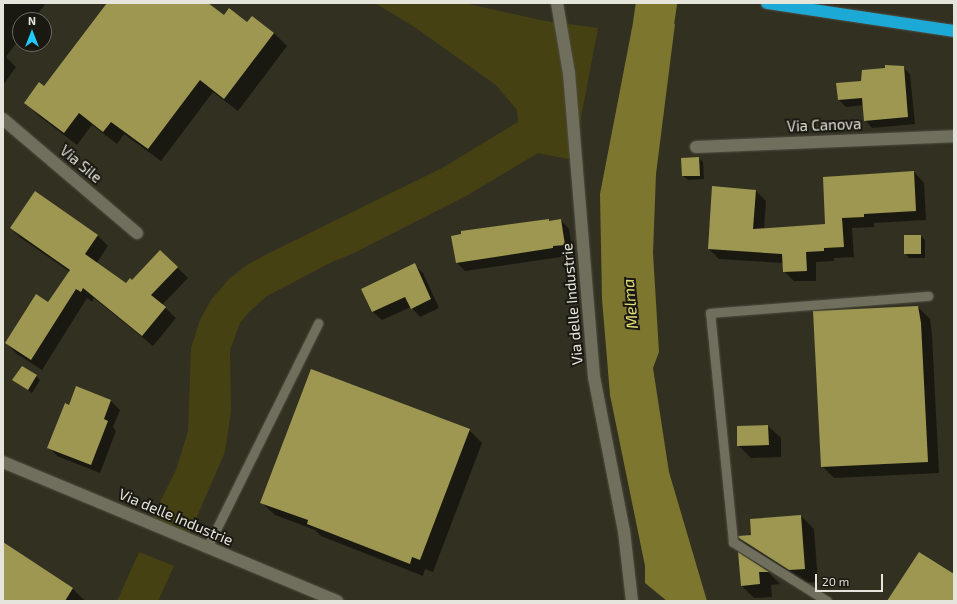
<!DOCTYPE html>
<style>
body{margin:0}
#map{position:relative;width:957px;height:604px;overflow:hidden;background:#323021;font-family:"Exo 2",sans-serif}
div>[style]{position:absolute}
.green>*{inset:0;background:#454113}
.water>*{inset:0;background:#7c762f}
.shadow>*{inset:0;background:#0007}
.river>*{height:41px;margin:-20.5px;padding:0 20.5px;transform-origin:20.5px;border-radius:20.5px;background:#7c762f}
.building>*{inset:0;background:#9d9751}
.roads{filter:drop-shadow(0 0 1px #4f4d40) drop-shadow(0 0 1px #4f4d40)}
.lane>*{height:9px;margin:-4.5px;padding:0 4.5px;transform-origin:4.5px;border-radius:4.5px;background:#706f5d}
.street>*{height:12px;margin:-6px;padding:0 6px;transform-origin:6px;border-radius:6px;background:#706f5d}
.highway>*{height:12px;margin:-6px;padding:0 6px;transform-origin:6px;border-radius:6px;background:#1da9d5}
span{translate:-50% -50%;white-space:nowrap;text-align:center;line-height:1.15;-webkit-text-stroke:4px #191811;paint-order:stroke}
.street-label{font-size:15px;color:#e6e5db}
.water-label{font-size:16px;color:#e8e07c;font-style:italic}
.frame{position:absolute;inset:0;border:4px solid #e6e5db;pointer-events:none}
.north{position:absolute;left:12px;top:12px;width:40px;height:40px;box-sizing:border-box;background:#191811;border:1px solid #6b6a62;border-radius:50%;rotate:0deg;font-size:11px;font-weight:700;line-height:16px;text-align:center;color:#e6e5db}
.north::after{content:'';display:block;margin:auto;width:14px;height:18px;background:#21c9fd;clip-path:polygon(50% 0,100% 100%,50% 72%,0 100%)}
.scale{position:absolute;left:815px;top:574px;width:68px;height:18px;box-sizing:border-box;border:2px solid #e6e5db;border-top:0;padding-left:5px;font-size:12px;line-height:14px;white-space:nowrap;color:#e6e5db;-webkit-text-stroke:3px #191811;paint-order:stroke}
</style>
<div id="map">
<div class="green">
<div style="clip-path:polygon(375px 3px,464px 3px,545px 21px,598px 28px,573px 160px,538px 153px,466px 196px,354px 253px,332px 262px,267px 296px,250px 311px,240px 323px,230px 350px,231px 411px,225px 452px,189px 535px,151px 520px,176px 470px,188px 431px,191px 348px,200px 320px,211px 300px,229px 279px,247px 265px,267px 254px,444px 167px,518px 122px,517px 110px,496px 85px,413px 26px)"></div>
<div style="clip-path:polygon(139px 552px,174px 566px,158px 601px,117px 601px)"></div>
</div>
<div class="water">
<div style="clip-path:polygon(648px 20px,675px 24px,656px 174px,653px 253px,659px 352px,653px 368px,669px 472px,707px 601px,667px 601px,645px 583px,645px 566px,610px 395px,602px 299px,600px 194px,632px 28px)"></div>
</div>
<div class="shadow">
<div style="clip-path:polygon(3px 3px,46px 3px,33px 20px,20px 20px,20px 38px,6px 57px,16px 67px,4px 84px)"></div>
<div style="clip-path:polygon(108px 3px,193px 3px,224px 16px,274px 33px,287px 46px,238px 111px,213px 92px,161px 161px,124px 134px,117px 144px,92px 125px,77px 145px,39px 116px,26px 103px,45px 88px)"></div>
<div style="clip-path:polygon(903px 67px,910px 74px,915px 124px,872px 128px,865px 120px,864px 105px,846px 107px,839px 100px,837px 84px,862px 82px)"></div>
<div style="clip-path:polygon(953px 82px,954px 82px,954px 97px)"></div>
<div style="clip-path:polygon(699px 158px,703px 162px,704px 179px,688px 180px,683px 176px)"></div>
<div style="clip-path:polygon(914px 172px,924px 183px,926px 220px,874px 223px,874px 227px,852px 228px,854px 257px,834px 258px,834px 261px,816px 262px,816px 281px,794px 281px,784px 271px,783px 263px,719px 259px,709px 249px,755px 190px,766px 201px,764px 229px,826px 224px)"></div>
<div style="clip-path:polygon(36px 192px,98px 236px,108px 246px,96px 264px,127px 284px,132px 281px,160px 251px,188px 278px,162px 305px,176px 318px,153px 346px,94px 298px,92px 302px,87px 298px,42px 370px,17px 354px,6px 343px,48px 303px,70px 272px,21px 238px,11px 228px)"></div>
<div style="clip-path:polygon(548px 220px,550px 222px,561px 220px,569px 229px,573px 253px,561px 255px,561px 257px,465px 271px,457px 263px,462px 232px)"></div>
<div style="clip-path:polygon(905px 236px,921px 236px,925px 240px,925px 258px,909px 258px,905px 253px)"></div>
<div style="clip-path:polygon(414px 265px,423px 273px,439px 308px,420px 317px,411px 307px,382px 320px,373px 312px)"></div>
<div style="clip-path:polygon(918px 307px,930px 319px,932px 335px,939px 473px,834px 478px,822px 466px)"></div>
<div style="clip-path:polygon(36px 376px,40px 380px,32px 393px,14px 380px)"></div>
<div style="clip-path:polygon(77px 388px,111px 401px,120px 410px,113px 427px,116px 431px,100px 473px,57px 456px,49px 447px,70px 406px)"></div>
<div style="clip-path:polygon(768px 426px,781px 438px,781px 457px,751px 458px,738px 445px)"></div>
<div style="clip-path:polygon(469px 430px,482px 443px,433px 572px,425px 569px,423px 576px,321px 536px,315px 530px,275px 515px,262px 503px)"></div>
<div style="clip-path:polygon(801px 516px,814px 529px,818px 582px,803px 583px,753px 551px,740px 538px,752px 536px)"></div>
<div style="clip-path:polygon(3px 543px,73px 589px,85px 601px,3px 601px)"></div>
<div style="clip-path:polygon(739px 554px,768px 572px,780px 584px,771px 585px,772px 597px,754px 598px,742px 586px)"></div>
</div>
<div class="river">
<div style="left:645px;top:78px;width:76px;rotate:-81.7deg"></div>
</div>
<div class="building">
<div style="clip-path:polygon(107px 3px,208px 3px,224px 15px,229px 8px,247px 22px,252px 16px,274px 33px,224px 99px,200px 80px,148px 149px,111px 122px,103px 132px,79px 113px,64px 133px,24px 103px,39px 82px,44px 86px)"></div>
<div style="clip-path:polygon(885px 65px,904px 66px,908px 117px,864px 121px,862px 98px,838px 100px,836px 83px,861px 81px,862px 70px,885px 68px)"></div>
<div style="clip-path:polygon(699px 157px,700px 176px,682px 176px,681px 158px)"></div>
<div style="clip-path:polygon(914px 171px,916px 211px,864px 214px,864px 217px,842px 218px,844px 247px,824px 248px,824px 251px,806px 252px,807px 271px,783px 272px,782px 254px,708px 249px,712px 186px,756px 190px,753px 229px,825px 224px,823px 177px)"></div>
<div style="clip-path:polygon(35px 191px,98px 235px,85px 254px,126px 283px,130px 278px,132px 280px,160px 250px,178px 267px,151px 295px,166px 307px,142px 336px,83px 288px,81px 292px,76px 289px,31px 360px,5px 343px,36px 294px,48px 302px,70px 270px,10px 228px)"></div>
<div style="clip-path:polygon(549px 219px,549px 221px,561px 219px,565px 245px,553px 246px,553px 248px,456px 263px,451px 236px,461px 234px,461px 231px)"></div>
<div style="clip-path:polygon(904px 235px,921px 235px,921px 254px,904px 254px)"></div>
<div style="clip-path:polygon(415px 263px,431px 299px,411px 309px,405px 297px,372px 312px,361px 289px)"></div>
<div style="clip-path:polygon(918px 306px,921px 323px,928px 462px,821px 467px,813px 311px)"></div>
<div style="clip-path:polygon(22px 366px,37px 375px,28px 390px,12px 380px)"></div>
<div style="clip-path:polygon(311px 369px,470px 429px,420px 560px,412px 557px,410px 564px,307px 524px,308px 520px,260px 503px)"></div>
<div style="clip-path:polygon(76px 386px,111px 400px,104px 419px,108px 421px,91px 465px,47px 448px,65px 403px,69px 405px)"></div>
<div style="clip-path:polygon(768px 425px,769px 445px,737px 446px,737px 426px)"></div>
<div style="clip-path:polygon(801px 515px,805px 569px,789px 570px,739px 538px,738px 536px,751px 535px,750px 519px)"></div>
<div style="clip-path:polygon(3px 542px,73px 588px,65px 601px,3px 601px)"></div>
<div style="clip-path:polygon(738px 552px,769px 572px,759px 572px,760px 584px,741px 586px)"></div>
<div style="clip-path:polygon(919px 552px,954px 574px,954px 601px,887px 601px)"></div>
</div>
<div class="roads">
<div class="lane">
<div style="left:207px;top:548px;width:251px;rotate:-63.7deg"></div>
<div style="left:827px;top:601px;width:111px;rotate:-147.9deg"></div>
<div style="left:733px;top:542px;width:230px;rotate:-95.7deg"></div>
<div style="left:710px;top:313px;width:219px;rotate:-4.5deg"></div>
</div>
<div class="street">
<div style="left:557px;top:3px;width:71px;rotate:80.3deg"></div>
<div style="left:569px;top:73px;width:305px;rotate:85.3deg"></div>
<div style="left:594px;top:377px;width:157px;rotate:79deg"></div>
<div style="left:624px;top:531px;width:70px;rotate:83.5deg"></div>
<div style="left:3px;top:119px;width:176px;rotate:40.4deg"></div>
<div style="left:696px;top:147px;width:258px;rotate:-2.4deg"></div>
<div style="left:3px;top:462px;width:362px;rotate:22.6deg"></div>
</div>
<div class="highway">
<div style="left:767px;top:3px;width:189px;rotate:8.5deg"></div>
</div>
</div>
<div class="street-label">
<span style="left:824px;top:125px;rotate:-2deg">Via Canova</span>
<span style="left:81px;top:164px;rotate:40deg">Via Sile</span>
<span style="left:572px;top:304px;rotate:-95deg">Via delle Industrie</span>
<span style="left:176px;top:517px;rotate:23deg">Via delle Industrie</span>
</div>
<div class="water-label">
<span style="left:630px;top:304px;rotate:-95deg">Melma</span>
</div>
<div class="frame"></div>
<div class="north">N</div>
<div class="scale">20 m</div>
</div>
